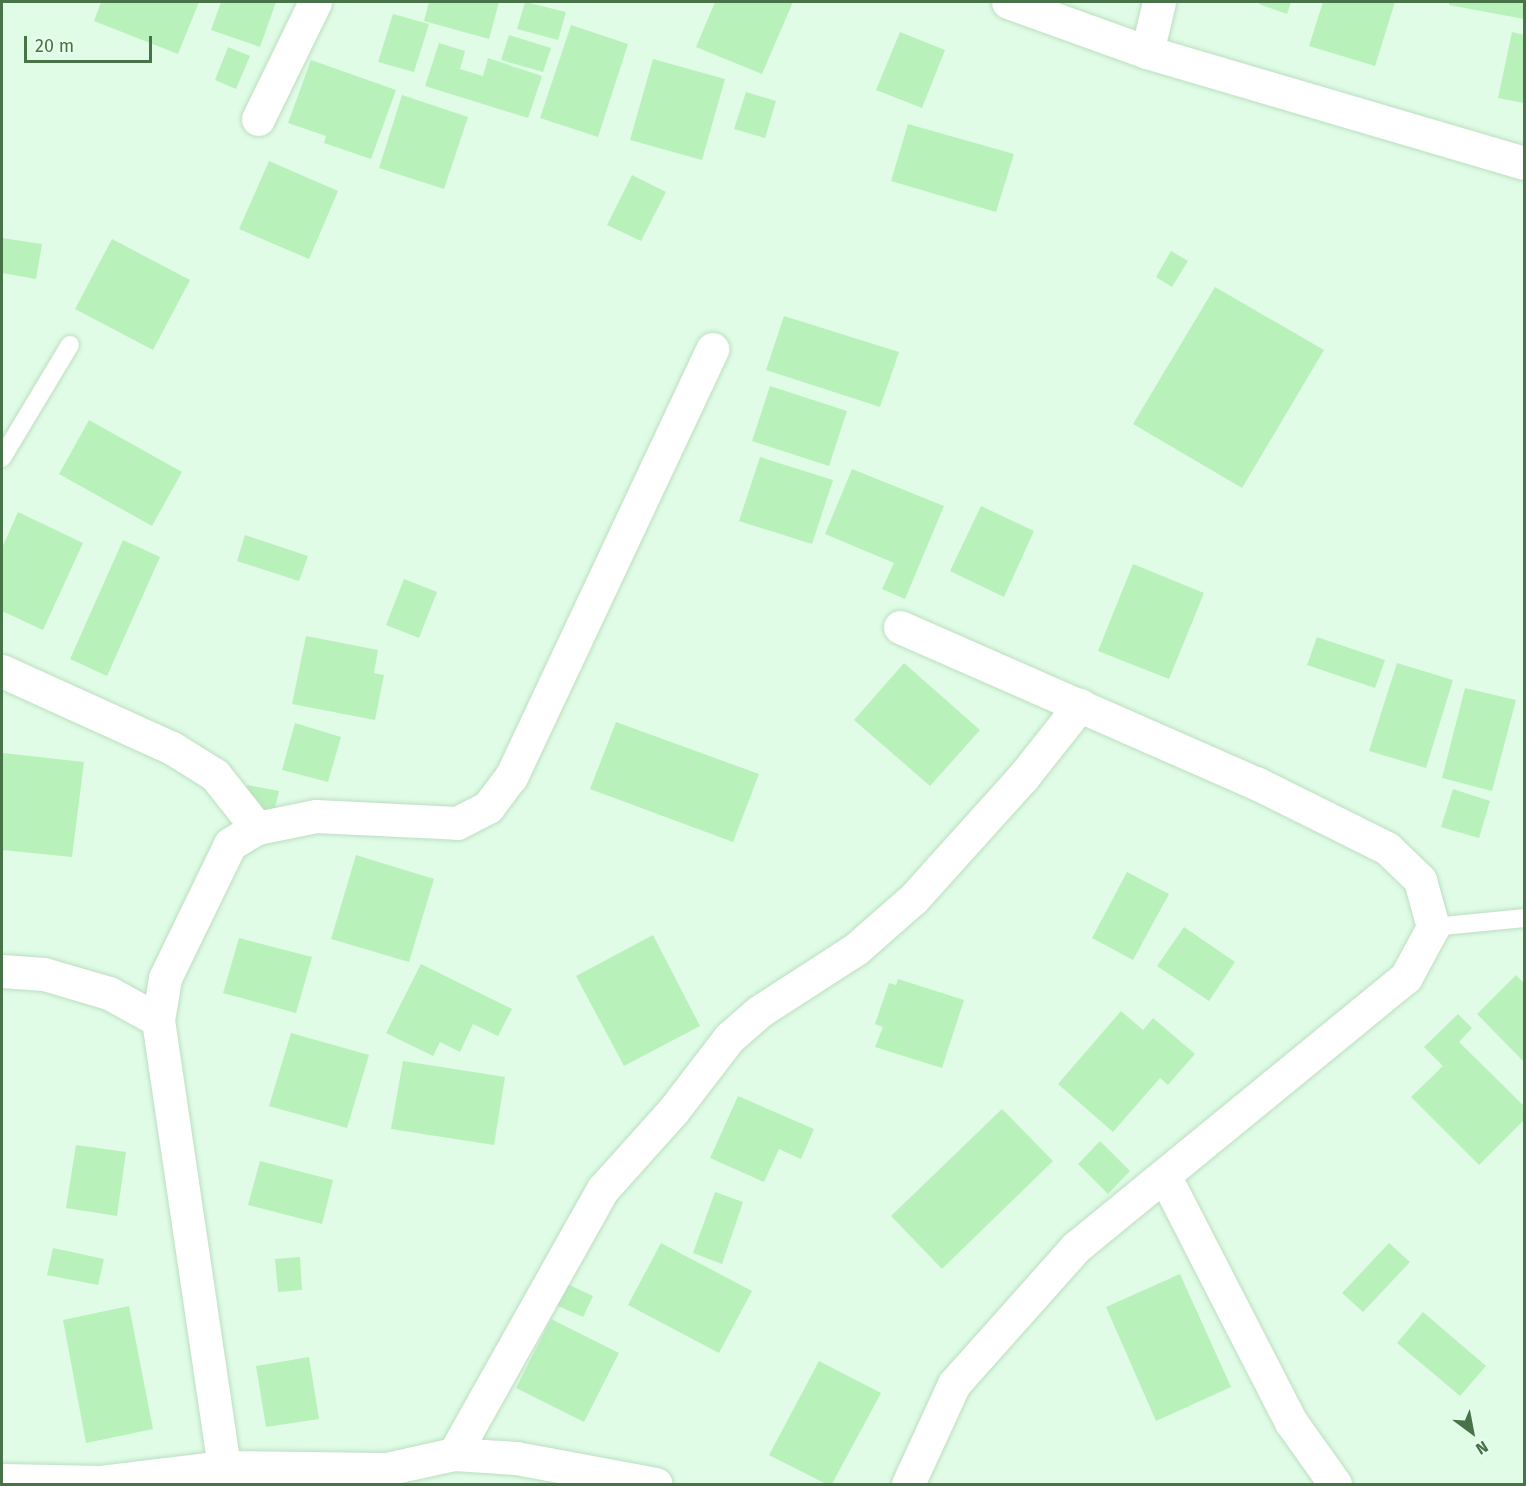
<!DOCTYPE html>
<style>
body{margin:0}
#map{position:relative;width:1526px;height:1486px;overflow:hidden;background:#e0fce7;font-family:"Fira Sans",sans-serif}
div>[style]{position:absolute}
.building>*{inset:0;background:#b8f1ba}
.roads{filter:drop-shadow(0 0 2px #bcdfc0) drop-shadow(0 0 2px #bcdfc0)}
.service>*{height:18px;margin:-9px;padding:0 9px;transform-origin:9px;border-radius:9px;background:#fff}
.minor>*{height:33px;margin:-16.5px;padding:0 16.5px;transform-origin:16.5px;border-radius:16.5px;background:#fff}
span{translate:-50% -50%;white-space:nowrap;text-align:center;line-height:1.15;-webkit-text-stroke:5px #e6ffec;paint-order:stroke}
.frame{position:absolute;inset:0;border:3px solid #487248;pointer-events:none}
.north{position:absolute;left:1442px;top:1402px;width:60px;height:60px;-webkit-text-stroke:4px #e6ffec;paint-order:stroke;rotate:148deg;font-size:16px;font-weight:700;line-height:24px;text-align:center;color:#487248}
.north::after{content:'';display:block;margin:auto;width:21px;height:27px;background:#487248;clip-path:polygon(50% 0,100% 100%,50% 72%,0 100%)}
.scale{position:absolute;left:24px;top:36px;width:128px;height:27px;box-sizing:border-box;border:3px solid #487248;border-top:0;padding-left:8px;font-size:18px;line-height:21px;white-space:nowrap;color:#487248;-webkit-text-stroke:4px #e6ffec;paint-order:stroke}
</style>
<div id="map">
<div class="building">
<div style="clip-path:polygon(101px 2px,199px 2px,178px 54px,94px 21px)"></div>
<div style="clip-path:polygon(221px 2px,276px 2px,260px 47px,211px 30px)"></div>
<div style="clip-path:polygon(429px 2px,499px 2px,489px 39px,424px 21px)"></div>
<div style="clip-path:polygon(525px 2px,566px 12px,558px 40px,517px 29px)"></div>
<div style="clip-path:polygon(715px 2px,793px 2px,762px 74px,696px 47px)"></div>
<div style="clip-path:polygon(1260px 2px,1291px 2px,1287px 14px,1259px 4px)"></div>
<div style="clip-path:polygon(1323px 2px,1395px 2px,1375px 66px,1309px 46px)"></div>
<div style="clip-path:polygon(1449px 2px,1524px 2px,1524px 19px,1449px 5px)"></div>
<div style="clip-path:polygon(393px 14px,429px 24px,414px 72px,378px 62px)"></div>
<div style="clip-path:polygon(571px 25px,628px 44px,598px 137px,540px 118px)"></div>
<div style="clip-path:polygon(900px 32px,945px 50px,922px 108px,876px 90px)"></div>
<div style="clip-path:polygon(1512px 32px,1524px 35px,1524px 103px,1498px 98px)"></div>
<div style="clip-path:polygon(509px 35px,551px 48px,543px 72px,501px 60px)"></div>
<div style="clip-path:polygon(439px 43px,465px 51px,460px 69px,483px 76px,488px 58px,542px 76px,528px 118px,425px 86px)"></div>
<div style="clip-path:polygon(228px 47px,250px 56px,236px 89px,215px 80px)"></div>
<div style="clip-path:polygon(653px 59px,725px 79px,702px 160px,630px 140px)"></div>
<div style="clip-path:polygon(311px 60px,396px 90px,371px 159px,324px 143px,326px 136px,288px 123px)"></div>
<div style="clip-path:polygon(746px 92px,776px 101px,765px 138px,734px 129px)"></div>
<div style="clip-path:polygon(402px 95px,468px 117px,444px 189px,379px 168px)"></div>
<div style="clip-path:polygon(908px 124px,1014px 154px,996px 212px,891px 181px)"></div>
<div style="clip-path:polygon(269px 161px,338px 191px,309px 259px,239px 229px)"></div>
<div style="clip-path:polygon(632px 175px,666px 192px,641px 241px,607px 225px)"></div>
<div style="clip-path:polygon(2px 238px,42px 244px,36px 279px,2px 273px)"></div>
<div style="clip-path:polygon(112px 239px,190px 280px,153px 350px,75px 309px)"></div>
<div style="clip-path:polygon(1171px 251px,1188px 261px,1172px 287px,1156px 277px)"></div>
<div style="clip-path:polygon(1215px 287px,1324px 350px,1242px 488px,1133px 424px)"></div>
<div style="clip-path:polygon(784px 316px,899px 352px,880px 407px,766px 370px)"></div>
<div style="clip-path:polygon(770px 386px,847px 411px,829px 466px,752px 441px)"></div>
<div style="clip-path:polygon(89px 420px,182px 472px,152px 526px,59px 474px)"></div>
<div style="clip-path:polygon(760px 457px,833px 480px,812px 544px,739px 521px)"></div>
<div style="clip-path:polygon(852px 469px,944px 506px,905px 599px,882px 589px,894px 563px,825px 534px)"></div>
<div style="clip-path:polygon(981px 506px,1034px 531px,1004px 597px,950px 571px)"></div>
<div style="clip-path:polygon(18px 512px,83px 543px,43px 630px,2px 611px,2px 548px)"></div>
<div style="clip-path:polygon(245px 535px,308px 556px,299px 581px,237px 561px)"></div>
<div style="clip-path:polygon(123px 540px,160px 557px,107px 676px,70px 659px)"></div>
<div style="clip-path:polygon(1133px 564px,1204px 593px,1169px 679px,1098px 651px)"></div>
<div style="clip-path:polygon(404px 579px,437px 592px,419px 638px,386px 625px)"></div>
<div style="clip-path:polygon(306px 636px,378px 650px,374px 673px,384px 675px,375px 720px,292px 704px)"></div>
<div style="clip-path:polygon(1317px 637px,1385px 660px,1375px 688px,1307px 665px)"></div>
<div style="clip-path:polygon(904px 663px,980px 730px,930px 786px,854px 720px)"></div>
<div style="clip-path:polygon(1397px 663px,1453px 680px,1426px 768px,1369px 751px)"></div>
<div style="clip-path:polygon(1465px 688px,1516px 700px,1492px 791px,1442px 778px)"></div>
<div style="clip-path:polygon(616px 722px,759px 774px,733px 842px,590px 789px)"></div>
<div style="clip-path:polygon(295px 723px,341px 737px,328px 782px,282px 770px)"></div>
<div style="clip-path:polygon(3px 753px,84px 762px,72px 857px,2px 850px)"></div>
<div style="clip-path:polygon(247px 785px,279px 791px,274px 812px,243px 806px)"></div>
<div style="clip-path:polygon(1453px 789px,1490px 801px,1479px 838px,1441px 827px)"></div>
<div style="clip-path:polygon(356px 855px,434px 879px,409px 962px,331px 939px)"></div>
<div style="clip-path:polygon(1127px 872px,1169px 894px,1133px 960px,1092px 938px)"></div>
<div style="clip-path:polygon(1184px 927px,1235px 962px,1209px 1001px,1157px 966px)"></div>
<div style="clip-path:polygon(653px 935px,700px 1026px,624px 1066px,576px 976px)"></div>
<div style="clip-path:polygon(239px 938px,312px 957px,296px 1013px,223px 993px)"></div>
<div style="clip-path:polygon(421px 964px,512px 1009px,498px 1036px,473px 1024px,460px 1052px,440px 1042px,433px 1056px,386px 1033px)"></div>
<div style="clip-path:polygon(1516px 975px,1524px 983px,1524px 1062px,1477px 1014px)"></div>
<div style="clip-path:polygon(898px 979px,964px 1000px,942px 1068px,875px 1047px,883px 1027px,875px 1024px,889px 983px,896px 985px)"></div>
<div style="clip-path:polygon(1121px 1011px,1143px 1030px,1153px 1018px,1195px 1054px,1168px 1085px,1160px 1078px,1113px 1132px,1058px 1084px)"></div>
<div style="clip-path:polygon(1458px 1014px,1472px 1028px,1459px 1042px,1524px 1106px,1524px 1120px,1479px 1165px,1411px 1097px,1443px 1066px,1424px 1047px)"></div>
<div style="clip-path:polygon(291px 1033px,369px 1055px,347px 1128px,269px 1106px)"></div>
<div style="clip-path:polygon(403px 1061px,505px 1077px,494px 1145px,391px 1129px)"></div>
<div style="clip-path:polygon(738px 1096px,814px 1129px,801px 1159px,779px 1149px,764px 1182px,710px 1158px)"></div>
<div style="clip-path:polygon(1002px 1109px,1053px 1161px,942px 1269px,891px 1216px)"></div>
<div style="clip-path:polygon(1100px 1141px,1130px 1171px,1108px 1194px,1078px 1164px)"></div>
<div style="clip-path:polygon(76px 1145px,126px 1152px,117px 1216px,66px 1208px)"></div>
<div style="clip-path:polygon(260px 1161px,333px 1180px,322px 1224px,248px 1205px)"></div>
<div style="clip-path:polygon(715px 1192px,743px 1202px,722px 1264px,693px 1253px)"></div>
<div style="clip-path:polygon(661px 1243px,752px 1291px,719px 1353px,628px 1305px)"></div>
<div style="clip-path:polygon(1389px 1243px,1410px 1262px,1363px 1312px,1342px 1293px)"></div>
<div style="clip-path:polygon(53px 1248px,104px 1259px,98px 1285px,47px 1275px)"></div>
<div style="clip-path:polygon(300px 1257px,302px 1290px,278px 1292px,275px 1259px)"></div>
<div style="clip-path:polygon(1180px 1274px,1231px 1387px,1156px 1421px,1106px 1307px)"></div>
<div style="clip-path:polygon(565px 1283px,593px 1296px,583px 1317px,556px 1305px)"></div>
<div style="clip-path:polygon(129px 1306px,153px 1429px,86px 1443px,63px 1320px)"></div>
<div style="clip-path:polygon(1423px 1312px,1486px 1366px,1460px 1396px,1397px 1343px)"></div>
<div style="clip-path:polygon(551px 1319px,619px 1353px,584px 1422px,516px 1388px)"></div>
<div style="clip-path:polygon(309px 1357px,319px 1419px,266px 1427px,256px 1366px)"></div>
<div style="clip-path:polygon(819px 1361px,881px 1393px,832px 1484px,826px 1484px,769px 1455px)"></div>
</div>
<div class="roads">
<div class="service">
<div style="left:2px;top:458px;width:132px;rotate:-59deg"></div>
<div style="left:1433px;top:927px;width:91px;rotate:-5.6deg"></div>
</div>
<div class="minor">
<div style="left:1008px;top:2px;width:148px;rotate:19.8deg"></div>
<div style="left:1147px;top:52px;width:393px;rotate:16.4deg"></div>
<div style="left:1147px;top:52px;width:51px;rotate:-76.5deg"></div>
<div style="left:258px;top:119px;width:130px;rotate:-64deg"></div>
<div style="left:900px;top:627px;width:389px;rotate:23.7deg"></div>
<div style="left:1256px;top:783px;width:146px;rotate:26.4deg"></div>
<div style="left:1387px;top:848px;width:46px;rotate:44.1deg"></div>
<div style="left:1420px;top:880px;width:49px;rotate:74.5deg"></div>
<div style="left:1433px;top:927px;width:57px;rotate:118.4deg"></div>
<div style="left:1406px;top:977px;width:426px;rotate:140.7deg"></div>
<div style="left:1076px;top:1247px;width:183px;rotate:131.7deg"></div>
<div style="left:954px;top:1384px;width:110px;rotate:114.7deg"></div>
<div style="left:2px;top:671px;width:187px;rotate:24.4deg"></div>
<div style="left:172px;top:748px;width:51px;rotate:32.1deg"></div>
<div style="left:215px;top:775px;width:68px;rotate:51.6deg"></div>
<div style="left:2px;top:971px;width:42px;rotate:4.1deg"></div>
<div style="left:44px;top:974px;width:68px;rotate:16.3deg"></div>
<div style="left:109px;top:993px;width:56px;rotate:28.9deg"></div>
<div style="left:1165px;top:1177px;width:276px;rotate:62.8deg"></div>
<div style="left:1291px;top:1422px;width:76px;rotate:54.6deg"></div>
<div style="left:454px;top:1454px;width:304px;rotate:-60.7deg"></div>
<div style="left:603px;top:1189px;width:105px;rotate:-48.1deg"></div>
<div style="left:673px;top:1111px;width:92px;rotate:-52.5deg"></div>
<div style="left:729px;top:1038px;width:41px;rotate:-41.1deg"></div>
<div style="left:760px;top:1011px;width:114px;rotate:-32.9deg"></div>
<div style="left:856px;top:949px;width:77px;rotate:-41.3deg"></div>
<div style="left:914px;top:898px;width:163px;rotate:-48deg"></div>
<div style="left:1023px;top:777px;width:92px;rotate:-51.6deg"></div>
<div style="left:224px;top:1467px;width:452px;rotate:-98.4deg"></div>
<div style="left:158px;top:1020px;width:43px;rotate:-80.5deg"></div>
<div style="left:165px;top:978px;width:149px;rotate:-64.1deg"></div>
<div style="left:230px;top:844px;width:31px;rotate:-31deg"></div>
<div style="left:257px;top:828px;width:60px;rotate:-11.5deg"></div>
<div style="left:316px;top:816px;width:141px;rotate:2.8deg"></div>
<div style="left:457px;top:823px;width:35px;rotate:-27deg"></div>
<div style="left:488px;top:807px;width:38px;rotate:-53deg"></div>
<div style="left:511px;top:777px;width:473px;rotate:-64.8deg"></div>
<div style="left:2px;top:1480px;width:99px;rotate:1.2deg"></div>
<div style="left:101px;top:1482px;width:124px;rotate:-7deg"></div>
<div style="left:224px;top:1467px;width:162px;rotate:0.7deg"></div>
<div style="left:386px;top:1469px;width:70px;rotate:-12.4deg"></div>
<div style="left:454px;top:1454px;width:62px;rotate:3.7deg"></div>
<div style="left:516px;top:1458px;width:142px;rotate:10.5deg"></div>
</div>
</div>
<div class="frame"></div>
<div class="north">N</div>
<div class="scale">20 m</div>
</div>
